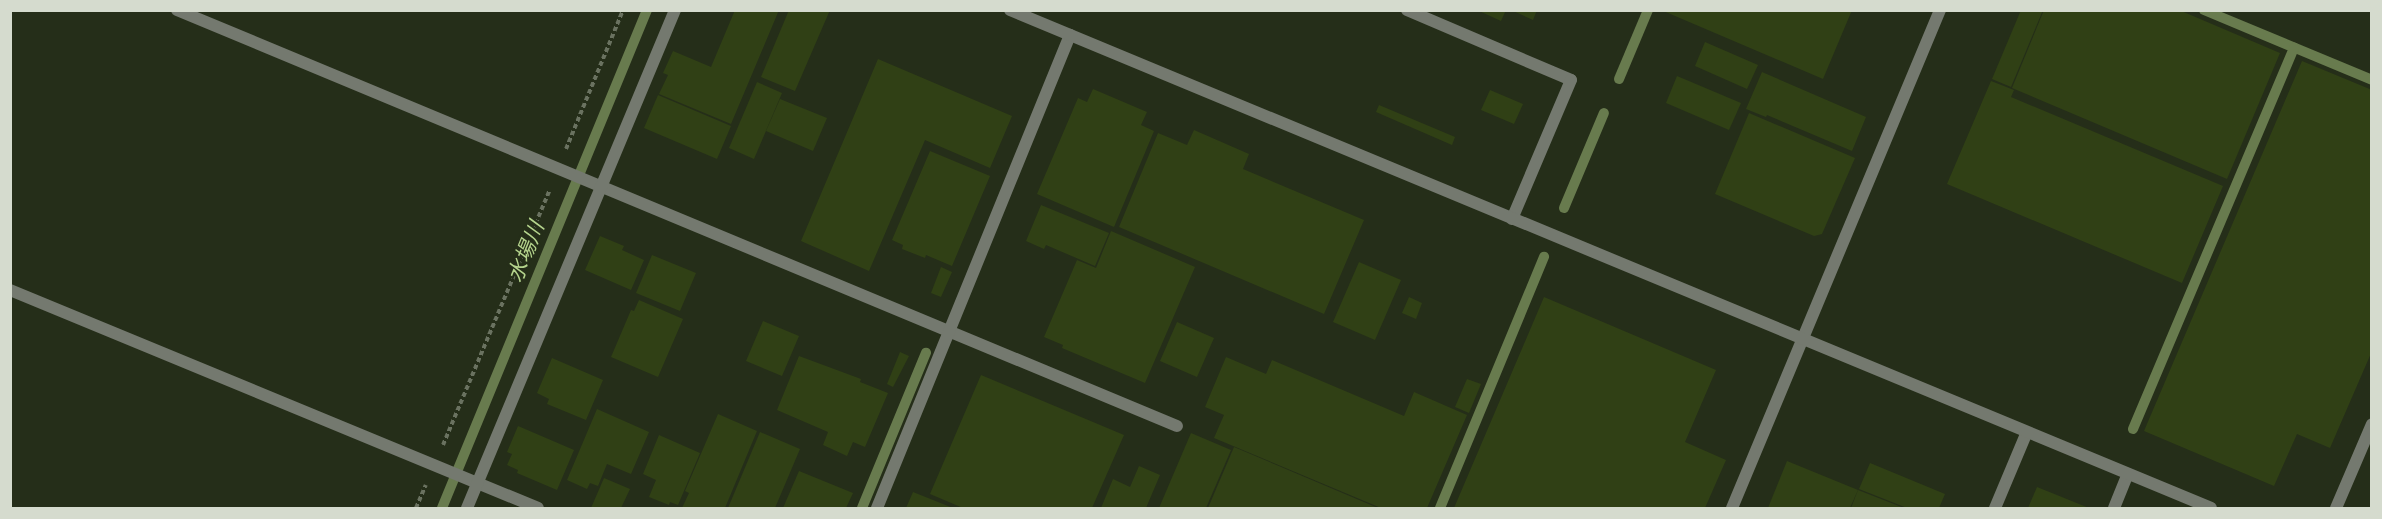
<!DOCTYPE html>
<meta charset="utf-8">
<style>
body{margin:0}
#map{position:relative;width:2382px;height:519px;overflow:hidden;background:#252e19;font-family:Lora,"Noto Sans JP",serif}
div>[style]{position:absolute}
.stream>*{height:10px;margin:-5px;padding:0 5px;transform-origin:5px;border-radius:5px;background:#687b4e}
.building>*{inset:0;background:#304015}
.path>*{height:4px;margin-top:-2px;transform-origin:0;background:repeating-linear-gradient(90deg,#6a7260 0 4.5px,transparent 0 7.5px)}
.service>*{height:12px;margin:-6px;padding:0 6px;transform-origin:6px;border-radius:6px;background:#74796f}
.minor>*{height:12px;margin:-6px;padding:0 6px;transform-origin:6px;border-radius:6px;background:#74796f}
.tertiary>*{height:12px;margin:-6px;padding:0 6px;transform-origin:6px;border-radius:6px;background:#74796f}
span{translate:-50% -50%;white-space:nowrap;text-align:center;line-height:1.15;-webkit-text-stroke:4.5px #252e19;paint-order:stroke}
.water-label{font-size:21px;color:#b5d48d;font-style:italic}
.frame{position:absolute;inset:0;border:12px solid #d5dbce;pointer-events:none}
</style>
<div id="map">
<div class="stream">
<div style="left:2204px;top:10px;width:182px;rotate:22.6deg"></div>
<div style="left:1619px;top:79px;width:75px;rotate:-67.2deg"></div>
<div style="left:1564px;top:208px;width:103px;rotate:-67.2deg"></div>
<div style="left:2133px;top:429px;width:414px;rotate:-67.1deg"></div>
<div style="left:442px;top:508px;width:539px;rotate:-67.63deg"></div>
<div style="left:862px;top:508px;width:168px;rotate:-67.6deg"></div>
<div style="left:1440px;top:508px;width:272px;rotate:-67.5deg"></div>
</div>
<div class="building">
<div style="clip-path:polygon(735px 10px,779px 10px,731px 124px,659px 94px,668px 75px,663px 73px,673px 51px,711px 67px)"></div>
<div style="clip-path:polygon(789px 10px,830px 10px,795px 91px,761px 77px)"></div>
<div style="clip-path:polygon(1477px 10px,1506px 10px,1501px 21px)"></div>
<div style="clip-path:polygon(1511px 10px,1537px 10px,1533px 20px)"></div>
<div style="clip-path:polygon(1661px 10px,1852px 10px,1823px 79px)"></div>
<div style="clip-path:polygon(2021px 10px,2043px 10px,2011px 87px,1992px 79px)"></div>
<div style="clip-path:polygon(2044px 10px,2179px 10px,2280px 53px,2227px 179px,2012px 88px)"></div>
<div style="clip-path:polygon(1705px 42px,1758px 65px,1747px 89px,1695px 66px)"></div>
<div style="clip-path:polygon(878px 59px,1012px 116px,990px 168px,925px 140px,869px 271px,801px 241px)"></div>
<div style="clip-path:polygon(2302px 61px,2372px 90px,2372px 351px,2330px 448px,2297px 434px,2274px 486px,2144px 431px)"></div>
<div style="clip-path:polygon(1762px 72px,1866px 117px,1852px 151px,1767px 115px,1766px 117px,1746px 109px)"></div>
<div style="clip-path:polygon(1677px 76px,1741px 103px,1729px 130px,1666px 103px)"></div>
<div style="clip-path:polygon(1991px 81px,2014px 90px,2011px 97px,2223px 186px,2182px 283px,1947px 184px)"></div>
<div style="clip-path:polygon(757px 82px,782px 93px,754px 159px,729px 148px)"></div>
<div style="clip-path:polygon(1093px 89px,1147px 112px,1141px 125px,1154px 131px,1114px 227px,1037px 194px,1078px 98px,1087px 102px)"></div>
<div style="clip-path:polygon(1490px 90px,1523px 104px,1514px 124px,1481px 110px)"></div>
<div style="clip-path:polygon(658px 95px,731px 126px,717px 159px,644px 128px)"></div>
<div style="clip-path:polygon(780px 99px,827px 118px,813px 151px,766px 131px)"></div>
<div style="clip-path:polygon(1379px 105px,1455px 137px,1452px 145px,1376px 112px)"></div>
<div style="clip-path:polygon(1749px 113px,1855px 158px,1822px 234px,1814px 236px,1715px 194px)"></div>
<div style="clip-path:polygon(1194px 130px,1249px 154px,1243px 169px,1364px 220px,1324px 314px,1119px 227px,1158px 133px,1187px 145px)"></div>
<div style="clip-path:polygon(930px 151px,990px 176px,952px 266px,926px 255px,925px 258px,902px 249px,903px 245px,892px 240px)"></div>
<div style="clip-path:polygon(1041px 205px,1109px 233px,1095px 266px,1046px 245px,1044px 249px,1026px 241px)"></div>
<div style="clip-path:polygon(1111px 231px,1195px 267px,1145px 383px,1062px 348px,1063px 345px,1044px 337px,1077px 260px,1096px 268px)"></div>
<div style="clip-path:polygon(600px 236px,624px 246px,622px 250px,644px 260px,631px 290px,585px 270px)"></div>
<div style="clip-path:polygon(652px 255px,696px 273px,680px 311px,636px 293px)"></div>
<div style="clip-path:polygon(1359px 262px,1401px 280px,1375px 340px,1333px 322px)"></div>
<div style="clip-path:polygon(941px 267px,952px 272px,941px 297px,931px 293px)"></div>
<div style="clip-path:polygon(1409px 297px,1422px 303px,1416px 319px,1402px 313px)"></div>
<div style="clip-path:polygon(1544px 297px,1716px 370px,1685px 442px,1726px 460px,1705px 508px,1454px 508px)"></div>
<div style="clip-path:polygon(639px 300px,683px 319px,658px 377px,611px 357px,631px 310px,634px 311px)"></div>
<div style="clip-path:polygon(763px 321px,799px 336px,782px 376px,746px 361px)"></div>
<div style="clip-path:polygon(1177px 322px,1214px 338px,1197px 377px,1160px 361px)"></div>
<div style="clip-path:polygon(900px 352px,909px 356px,893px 387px,887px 384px)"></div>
<div style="clip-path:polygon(799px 356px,861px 379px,860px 382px,888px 393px,865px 447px,853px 442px,847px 456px,823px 445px,828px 432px,777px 410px)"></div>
<div style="clip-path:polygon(1226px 357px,1266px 374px,1272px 360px,1404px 416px,1414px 392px,1467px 415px,1427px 508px,1381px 508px,1214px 438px,1224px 415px,1205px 407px)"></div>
<div style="clip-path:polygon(552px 358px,603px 380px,586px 420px,547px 404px,549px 399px,537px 393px)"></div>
<div style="clip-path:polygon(981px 375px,1124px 435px,1092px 508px,963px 508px,930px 494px)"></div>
<div style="clip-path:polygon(1467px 379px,1481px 384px,1469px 413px,1455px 407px)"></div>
<div style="clip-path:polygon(597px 409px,649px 432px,631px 474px,607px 464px,598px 486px,590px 483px,587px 489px,567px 480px)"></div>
<div style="clip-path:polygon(718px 414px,757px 431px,725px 508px,682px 508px,689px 493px,685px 491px)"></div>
<div style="clip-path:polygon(518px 426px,574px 450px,557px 490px,517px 473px,518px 470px,507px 465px,512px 454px,507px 452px)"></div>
<div style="clip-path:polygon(760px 432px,800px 449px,775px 508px,728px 508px)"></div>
<div style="clip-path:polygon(1191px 433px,1231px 450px,1206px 508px,1159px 508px)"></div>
<div style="clip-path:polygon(659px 435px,700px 453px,678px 505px,670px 502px,669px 505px,649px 497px,656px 480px,643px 474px)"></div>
<div style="clip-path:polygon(1234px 447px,1378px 508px,1208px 508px)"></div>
<div style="clip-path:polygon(1787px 461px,1858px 490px,1850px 508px,1768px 508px)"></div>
<div style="clip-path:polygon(1870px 463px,1945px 494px,1939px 508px,1907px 508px,1859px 489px)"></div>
<div style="clip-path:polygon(1139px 466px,1160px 475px,1146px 508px,1101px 508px,1113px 479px,1130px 487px)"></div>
<div style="clip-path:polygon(799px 471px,853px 493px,846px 508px,783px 508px)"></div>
<div style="clip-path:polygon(604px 478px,630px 489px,621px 508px,591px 508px)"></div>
<div style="clip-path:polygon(2037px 487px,2089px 508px,2028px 508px)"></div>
<div style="clip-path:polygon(1858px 490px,1904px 508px,1851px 508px)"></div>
<div style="clip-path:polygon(913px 492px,953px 508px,906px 508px)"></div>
</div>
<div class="path">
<div style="left:566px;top:149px;width:150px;rotate:-67.7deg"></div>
<div style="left:443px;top:445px;width:277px;rotate:-67.3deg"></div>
<div style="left:416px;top:508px;width:25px;rotate:-67deg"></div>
</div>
<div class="service">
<div style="left:1407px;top:10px;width:178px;rotate:23.1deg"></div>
<div style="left:1571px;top:80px;width:151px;rotate:113deg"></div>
</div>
<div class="minor">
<div style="left:177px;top:10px;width:1083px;rotate:22.59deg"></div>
<div style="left:10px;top:290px;width:571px;rotate:22.43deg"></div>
<div style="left:467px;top:508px;width:540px;rotate:-67.33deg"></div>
<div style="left:877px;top:508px;width:511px;rotate:-67.8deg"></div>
<div style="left:1732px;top:508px;width:540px;rotate:-67.33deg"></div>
<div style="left:1995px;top:508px;width:82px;rotate:-67.2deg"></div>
<div style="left:2114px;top:508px;width:37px;rotate:-68deg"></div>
<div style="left:2336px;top:508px;width:91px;rotate:-66.8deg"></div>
</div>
<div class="tertiary">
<div style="left:1010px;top:10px;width:1300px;rotate:22.52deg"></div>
</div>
<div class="water-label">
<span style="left:526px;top:252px;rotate:-68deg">水場川</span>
</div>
<div class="frame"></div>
</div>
